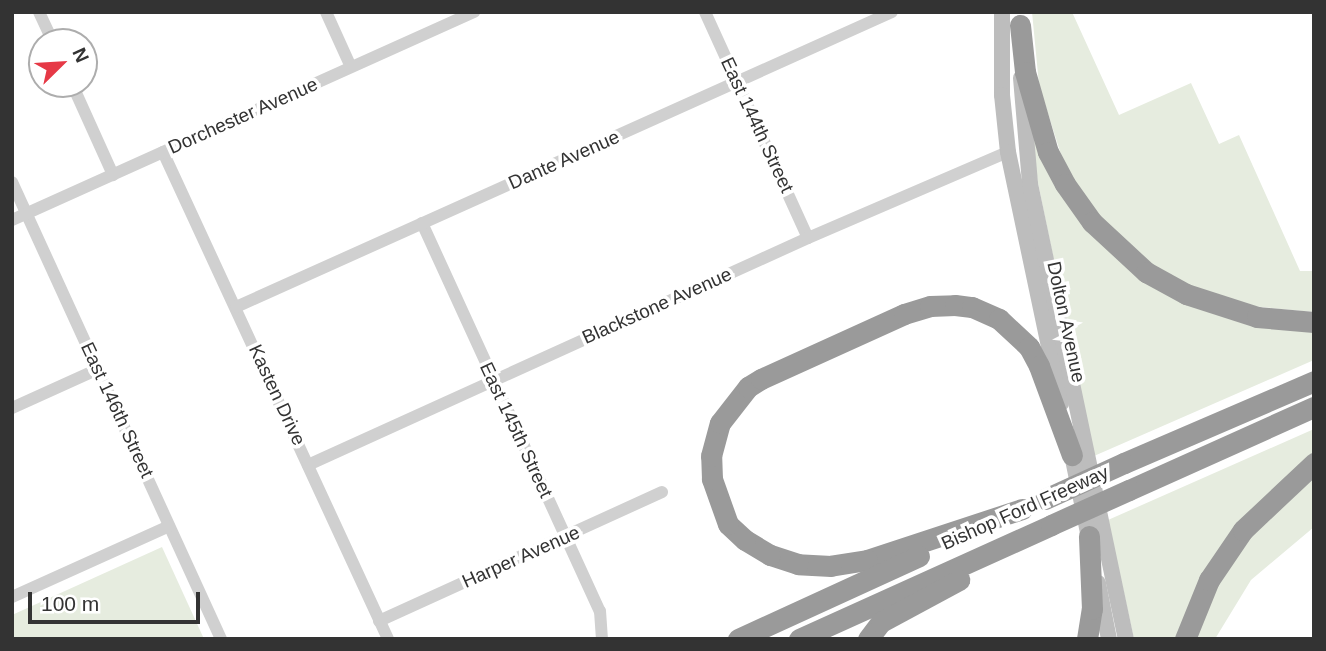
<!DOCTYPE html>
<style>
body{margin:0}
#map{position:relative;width:1326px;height:651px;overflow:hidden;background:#fff;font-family:Arial,sans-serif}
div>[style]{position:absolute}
.green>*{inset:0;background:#e6ecdf}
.street>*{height:12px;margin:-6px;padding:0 6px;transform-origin:6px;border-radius:6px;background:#d0d0d0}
.secondary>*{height:16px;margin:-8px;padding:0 8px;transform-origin:8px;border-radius:8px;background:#bdbdbd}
.highway>*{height:21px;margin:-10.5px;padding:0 10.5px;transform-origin:10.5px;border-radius:10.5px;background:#9a9a9a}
.highway-bridge>*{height:21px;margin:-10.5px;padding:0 10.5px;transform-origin:10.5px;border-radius:10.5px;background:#9a9a9a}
span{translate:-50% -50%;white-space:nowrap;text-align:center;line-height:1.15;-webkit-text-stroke:7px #fff;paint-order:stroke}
.street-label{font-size:19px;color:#333}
.frame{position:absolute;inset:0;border:14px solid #333;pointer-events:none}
.north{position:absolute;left:28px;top:28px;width:70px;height:70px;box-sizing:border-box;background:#fff;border:2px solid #adadad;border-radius:50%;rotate:66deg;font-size:19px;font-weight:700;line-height:28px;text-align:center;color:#333}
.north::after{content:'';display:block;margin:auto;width:24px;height:32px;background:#e63946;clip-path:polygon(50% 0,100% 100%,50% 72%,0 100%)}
.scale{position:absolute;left:28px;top:592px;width:172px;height:32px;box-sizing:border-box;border:4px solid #333;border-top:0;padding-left:9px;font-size:21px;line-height:24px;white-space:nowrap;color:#333;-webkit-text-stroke:5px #fff;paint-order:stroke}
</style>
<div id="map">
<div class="green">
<div style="clip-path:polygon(1032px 12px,1072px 12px,1119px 115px,1191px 83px,1219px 144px,1239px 135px,1300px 271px,1314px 271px,1314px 312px,1239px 305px,1190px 290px,1147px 262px,1109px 229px,1081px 194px,1063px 161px,1039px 85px)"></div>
<div style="clip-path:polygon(1030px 127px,1138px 275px,1314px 329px,1314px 360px,1094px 456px,1038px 183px)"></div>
<div style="clip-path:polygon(1314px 429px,1314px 453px,1303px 462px,1175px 639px,1134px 639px,1108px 520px)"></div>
<div style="clip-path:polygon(1314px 473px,1314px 527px,1251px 580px,1215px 639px,1192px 639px,1214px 590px,1256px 530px)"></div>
<div style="clip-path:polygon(162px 547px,204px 639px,12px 639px,12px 615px)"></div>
</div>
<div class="street">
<div style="left:39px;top:12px;width:33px;rotate:65deg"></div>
<div style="left:326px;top:12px;width:60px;rotate:65.6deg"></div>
<div style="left:705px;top:12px;width:248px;rotate:65.5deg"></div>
<div style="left:72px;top:84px;width:100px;rotate:65.7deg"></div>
<div style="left:163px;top:152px;width:536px;rotate:65.2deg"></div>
<div style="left:12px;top:182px;width:503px;rotate:65.42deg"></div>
<div style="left:12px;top:220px;width:507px;rotate:-24.24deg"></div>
<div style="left:422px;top:223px;width:427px;rotate:65.4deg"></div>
<div style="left:600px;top:611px;width:28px;rotate:86deg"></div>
<div style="left:236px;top:307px;width:719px;rotate:-24.21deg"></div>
<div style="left:12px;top:408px;width:94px;rotate:-24.4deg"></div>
<div style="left:308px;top:465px;width:549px;rotate:-24.42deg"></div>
<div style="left:808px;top:238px;width:218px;rotate:-23.3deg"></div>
<div style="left:12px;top:597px;width:172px;rotate:-24.3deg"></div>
<div style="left:379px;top:621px;width:311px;rotate:-24.5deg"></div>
</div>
<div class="secondary">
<div style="left:1002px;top:12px;width:83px;rotate:90deg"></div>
<div style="left:1002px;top:95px;width:57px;rotate:84deg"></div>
<div style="left:1008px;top:152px;width:257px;rotate:78.1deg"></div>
<div style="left:1021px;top:78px;width:106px;rotate:85.1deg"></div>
<div style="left:1030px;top:184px;width:465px;rotate:78.1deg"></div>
<div style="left:1070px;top:445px;width:104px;rotate:78.4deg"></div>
<div style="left:1098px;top:583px;width:57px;rotate:78.9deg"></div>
</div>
<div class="highway">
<div style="left:1020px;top:25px;width:47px;rotate:83.9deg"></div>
<div style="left:1025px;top:72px;width:83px;rotate:74deg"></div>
<div style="left:1048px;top:152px;width:36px;rotate:62deg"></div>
<div style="left:1065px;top:184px;width:47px;rotate:54.6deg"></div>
<div style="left:1092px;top:222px;width:74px;rotate:42.8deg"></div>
<div style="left:1146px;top:272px;width:46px;rotate:28.8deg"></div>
<div style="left:1186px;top:294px;width:75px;rotate:17.9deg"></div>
<div style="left:1257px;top:317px;width:57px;rotate:5deg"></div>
<div style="left:1124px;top:463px;width:207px;rotate:-23.3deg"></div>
<div style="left:1129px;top:490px;width:203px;rotate:-24.2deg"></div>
<div style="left:1022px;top:509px;width:163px;rotate:161.8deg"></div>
<div style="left:867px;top:560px;width:36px;rotate:171deg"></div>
<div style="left:831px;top:566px;width:33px;rotate:-177deg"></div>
<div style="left:798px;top:564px;width:29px;rotate:-162deg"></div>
<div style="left:770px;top:555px;width:29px;rotate:-149deg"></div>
<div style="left:745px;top:540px;width:23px;rotate:-137deg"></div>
<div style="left:728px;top:524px;width:48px;rotate:-109.6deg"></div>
<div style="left:712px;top:479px;width:23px;rotate:-92deg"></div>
<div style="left:711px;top:456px;width:34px;rotate:-75deg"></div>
<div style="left:720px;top:423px;width:46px;rotate:-52.1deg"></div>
<div style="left:748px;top:387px;width:15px;rotate:-32deg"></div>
<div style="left:761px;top:379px;width:157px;rotate:-24.4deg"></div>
<div style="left:904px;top:314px;width:27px;rotate:-17deg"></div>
<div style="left:930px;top:306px;width:25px;rotate:-2deg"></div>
<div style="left:955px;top:305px;width:17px;rotate:7deg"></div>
<div style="left:972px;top:307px;width:30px;rotate:24deg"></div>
<div style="left:999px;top:319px;width:41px;rotate:43deg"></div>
<div style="left:1029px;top:347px;width:21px;rotate:62deg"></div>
<div style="left:1039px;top:366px;width:95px;rotate:69.7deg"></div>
<div style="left:738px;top:639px;width:199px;rotate:-24.6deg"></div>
<div style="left:799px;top:639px;width:277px;rotate:-24.3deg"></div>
<div style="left:868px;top:639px;width:21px;rotate:-53deg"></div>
<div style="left:881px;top:622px;width:89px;rotate:-28.3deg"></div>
<div style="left:1087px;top:639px;width:30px;rotate:-81deg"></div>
<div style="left:1092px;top:609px;width:73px;rotate:-92.4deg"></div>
<div style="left:1185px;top:639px;width:64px;rotate:-67.9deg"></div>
<div style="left:1209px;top:580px;width:60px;rotate:-55.8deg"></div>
<div style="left:1243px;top:530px;width:98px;rotate:-43.3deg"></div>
</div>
<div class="highway-bridge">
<div style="left:1045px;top:499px;width:87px;rotate:-24.5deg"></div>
<div style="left:1051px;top:525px;width:85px;rotate:-24.2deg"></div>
</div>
<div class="street-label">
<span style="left:243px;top:116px;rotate:-24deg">Dorchester Avenue</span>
<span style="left:757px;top:125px;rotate:65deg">East 144th Street</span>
<span style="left:564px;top:160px;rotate:-24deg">Dante Avenue</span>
<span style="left:657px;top:306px;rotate:-24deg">Blackstone Avenue</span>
<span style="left:1066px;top:322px;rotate:78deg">Dolton Avenue</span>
<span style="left:277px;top:395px;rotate:65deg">Kasten Drive</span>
<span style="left:117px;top:410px;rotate:65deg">East 146th Street</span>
<span style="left:516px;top:430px;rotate:65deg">East 145th Street</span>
<span style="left:1025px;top:508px;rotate:-24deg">Bishop Ford Freeway</span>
<span style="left:521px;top:557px;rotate:-24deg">Harper Avenue</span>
</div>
<div class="frame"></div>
<div class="north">N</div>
<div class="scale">100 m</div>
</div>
